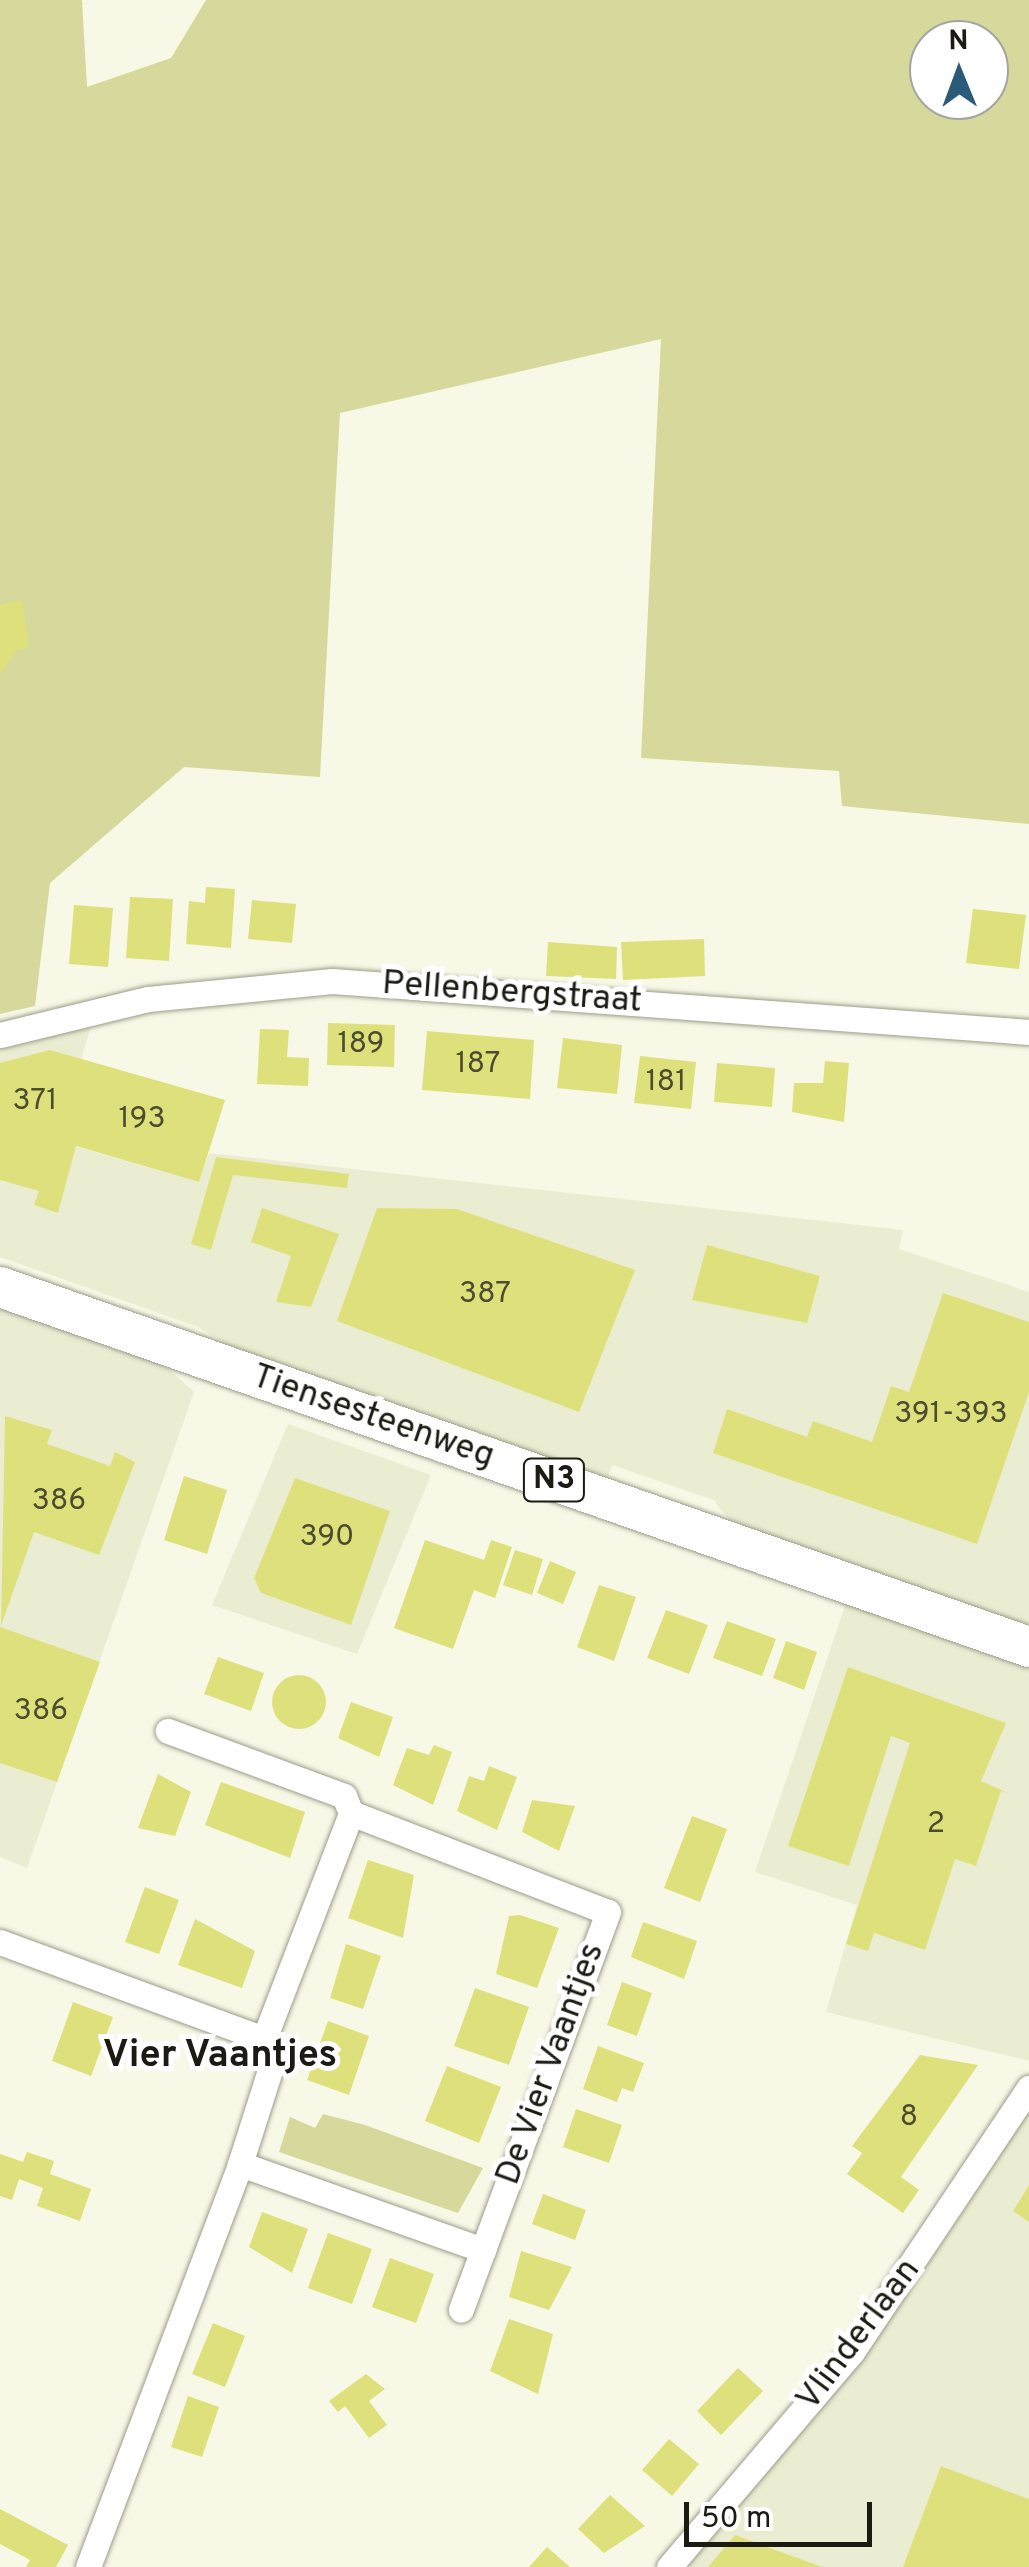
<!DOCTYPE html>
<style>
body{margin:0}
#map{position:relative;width:1029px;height:2567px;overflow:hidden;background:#f7f8e5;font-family:Overpass,sans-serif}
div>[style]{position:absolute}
.built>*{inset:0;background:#ebedd2}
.green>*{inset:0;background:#d6d99b}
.building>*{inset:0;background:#dee17b}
.round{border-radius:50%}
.roads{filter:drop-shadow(0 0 2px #9c9d8b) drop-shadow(0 0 2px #9c9d8b)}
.minor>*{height:25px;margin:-12.5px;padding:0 12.5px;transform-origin:12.5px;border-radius:12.5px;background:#fff}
.primary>*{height:40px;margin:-20px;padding:0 20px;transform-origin:20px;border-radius:20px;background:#fff}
span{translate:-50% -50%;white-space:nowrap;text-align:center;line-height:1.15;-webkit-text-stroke:10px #fff;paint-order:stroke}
.number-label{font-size:30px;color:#4c4c2e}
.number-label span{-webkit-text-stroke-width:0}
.shield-label span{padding:2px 8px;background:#fff;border:2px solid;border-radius:8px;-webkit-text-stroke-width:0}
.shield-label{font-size:32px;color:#1b1b14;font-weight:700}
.street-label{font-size:35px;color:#1b1b14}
.neighbourhood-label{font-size:38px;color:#1b1b14;font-weight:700}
.north{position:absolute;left:909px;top:20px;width:100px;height:100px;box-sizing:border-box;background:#fff;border:2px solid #a4a4a1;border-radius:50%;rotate:359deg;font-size:28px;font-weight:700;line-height:40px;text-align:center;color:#1b1b14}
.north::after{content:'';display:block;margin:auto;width:35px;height:45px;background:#2a5c79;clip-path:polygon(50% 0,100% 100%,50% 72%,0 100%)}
.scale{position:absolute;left:684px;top:2502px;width:188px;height:45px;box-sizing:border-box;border:5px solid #1b1b14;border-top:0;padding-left:12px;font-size:30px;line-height:35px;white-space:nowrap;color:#1b1b14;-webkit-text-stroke:8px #fff;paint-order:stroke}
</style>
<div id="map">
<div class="built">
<div style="clip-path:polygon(91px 1026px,57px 1141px,198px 1182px,209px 1153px,903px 1230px,899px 1249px,1029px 1292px,1029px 2061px,826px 2012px,857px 1905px,755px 1872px,852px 1585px,750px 1549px,714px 1500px,612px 1465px,601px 1497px,303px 1392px,198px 1327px,0 1257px,0 1050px)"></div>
<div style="clip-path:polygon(0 1287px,126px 1331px,194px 1392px,27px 1868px,0 1857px)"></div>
<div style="clip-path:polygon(288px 1424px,431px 1475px,357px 1654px,212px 1605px)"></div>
<div style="clip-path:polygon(1029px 2110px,1029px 2567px,685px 2567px,939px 2248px)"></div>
</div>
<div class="green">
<div style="clip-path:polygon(evenodd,0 0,82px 0,87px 87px,171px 58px,206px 0,1029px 0,1029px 824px,842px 806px,839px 771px,641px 758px,661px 339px,340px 413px,320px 777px,184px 767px,50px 883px,35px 1006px,0 1014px,0 0,929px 40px,989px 40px,989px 100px,929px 100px,929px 40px)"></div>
<div style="clip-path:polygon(323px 2114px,365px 2125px,483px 2168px,458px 2213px,279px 2152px,290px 2117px,315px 2128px)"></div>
</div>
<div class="building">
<div style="clip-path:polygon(22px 600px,29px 647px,17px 649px,0 675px,0 605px)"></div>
<div style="clip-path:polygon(206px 887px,235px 889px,231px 948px,186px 944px,189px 901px,205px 903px)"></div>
<div style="clip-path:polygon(130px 897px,173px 899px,169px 961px,126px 958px)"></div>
<div style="clip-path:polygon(252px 900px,296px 904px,292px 943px,248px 939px)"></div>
<div style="clip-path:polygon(74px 905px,113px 908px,108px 967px,69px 964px)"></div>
<div style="clip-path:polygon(973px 909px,1026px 915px,1019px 969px,966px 963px)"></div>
<div style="clip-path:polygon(704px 939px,705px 976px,623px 980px,621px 942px)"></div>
<div style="clip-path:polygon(548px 942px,617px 947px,616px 979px,546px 976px)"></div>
<div style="clip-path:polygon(328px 1023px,395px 1025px,394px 1067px,327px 1065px)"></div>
<div style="clip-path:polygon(260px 1029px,289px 1030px,287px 1057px,309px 1058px,308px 1086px,257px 1084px)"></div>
<div style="clip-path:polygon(427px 1031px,534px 1040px,530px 1099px,422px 1090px)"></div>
<div style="clip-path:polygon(563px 1038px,622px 1045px,617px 1094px,557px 1088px)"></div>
<div style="clip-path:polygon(50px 1050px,225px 1100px,199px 1182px,76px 1146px,58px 1213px,34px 1205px,39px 1191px,0 1180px,0 1063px)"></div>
<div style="clip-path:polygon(640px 1056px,696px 1062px,691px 1109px,634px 1103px)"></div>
<div style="clip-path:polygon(825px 1061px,849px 1063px,844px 1122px,792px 1112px,794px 1083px,823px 1083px)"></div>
<div style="clip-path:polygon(717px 1063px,775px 1068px,772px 1107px,714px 1102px)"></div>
<div style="clip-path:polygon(216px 1157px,349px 1174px,347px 1188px,233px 1175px,211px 1250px,191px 1244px)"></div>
<div style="clip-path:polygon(262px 1208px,339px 1234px,311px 1307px,276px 1302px,291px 1256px,251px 1242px)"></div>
<div style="clip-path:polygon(377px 1208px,457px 1209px,635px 1270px,579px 1412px,337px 1321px)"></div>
<div style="clip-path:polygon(707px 1245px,820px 1276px,807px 1323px,692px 1300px)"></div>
<div style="clip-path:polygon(943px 1293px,1029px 1322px,1029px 1392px,977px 1544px,713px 1453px,727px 1409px,807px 1437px,813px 1421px,872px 1442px,891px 1386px,909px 1392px)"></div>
<div style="clip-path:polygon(5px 1416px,52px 1430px,47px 1444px,110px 1466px,115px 1452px,135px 1462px,99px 1555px,34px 1532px,1px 1626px)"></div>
<div style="clip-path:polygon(184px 1476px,227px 1490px,207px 1554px,164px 1540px)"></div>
<div style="clip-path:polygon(295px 1478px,390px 1511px,351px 1625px,261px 1593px,254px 1578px)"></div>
<div style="clip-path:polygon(425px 1540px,484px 1560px,491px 1540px,512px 1547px,495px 1598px,474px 1590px,453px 1649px,394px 1628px)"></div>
<div style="clip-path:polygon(515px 1550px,543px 1559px,532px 1595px,503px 1585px)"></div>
<div style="clip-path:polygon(550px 1561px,576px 1572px,563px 1604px,537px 1593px)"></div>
<div style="clip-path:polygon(599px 1585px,636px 1597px,614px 1661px,577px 1647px)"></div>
<div style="clip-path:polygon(666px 1610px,708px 1625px,689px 1674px,647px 1658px)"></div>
<div style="clip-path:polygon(727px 1621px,776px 1639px,762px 1676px,713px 1658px)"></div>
<div style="clip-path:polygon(0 1627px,100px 1662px,57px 1782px,0 1763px)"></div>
<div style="clip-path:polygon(786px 1641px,817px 1652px,804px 1690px,773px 1678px)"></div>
<div style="clip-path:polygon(218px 1657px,264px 1673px,251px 1711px,204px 1694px)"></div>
<div style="clip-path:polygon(848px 1667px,1006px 1723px,981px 1781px,1008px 1793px,1001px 1791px,976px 1866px,955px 1859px,925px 1950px,874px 1933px,868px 1951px,846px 1944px,910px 1743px,891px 1736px,849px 1866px,788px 1846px)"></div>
<div class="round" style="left:272px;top:1675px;width:54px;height:54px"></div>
<div style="clip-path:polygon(351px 1702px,393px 1717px,379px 1757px,338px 1738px)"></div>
<div style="clip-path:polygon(434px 1745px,452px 1752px,433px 1805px,393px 1785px,407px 1748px,429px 1755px)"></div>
<div style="clip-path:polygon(489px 1766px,517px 1777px,497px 1830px,457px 1811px,469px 1776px,484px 1781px)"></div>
<div style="clip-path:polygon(158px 1774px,191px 1792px,175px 1836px,138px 1828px)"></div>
<div style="clip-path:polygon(221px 1782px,305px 1812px,290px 1858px,205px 1825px)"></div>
<div style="clip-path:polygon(532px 1800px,575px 1806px,559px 1851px,522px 1832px)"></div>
<div style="clip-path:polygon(692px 1816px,727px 1829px,700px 1902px,664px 1888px)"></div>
<div style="clip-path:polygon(368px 1860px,414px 1875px,403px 1938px,348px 1918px)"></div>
<div style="clip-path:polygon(145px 1887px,179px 1900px,159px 1954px,125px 1942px)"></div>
<div style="clip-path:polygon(520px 1915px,559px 1928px,537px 1988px,496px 1974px,509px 1916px)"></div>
<div style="clip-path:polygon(195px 1919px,255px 1951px,242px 1988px,178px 1965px)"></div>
<div style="clip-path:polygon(643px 1922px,697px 1941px,684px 1979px,631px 1957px)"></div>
<div style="clip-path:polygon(346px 1944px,381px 1956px,363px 2009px,330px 1998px)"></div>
<div style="clip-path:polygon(622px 1982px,652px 1993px,637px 2036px,607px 2025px)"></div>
<div style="clip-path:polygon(475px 1988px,529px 2007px,509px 2065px,454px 2046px)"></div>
<div style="clip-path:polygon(73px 2002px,113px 2017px,91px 2076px,52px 2061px)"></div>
<div style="clip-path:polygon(328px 2021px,369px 2036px,349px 2095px,307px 2080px)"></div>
<div style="clip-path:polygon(598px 2046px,644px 2063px,633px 2092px,622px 2088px,617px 2102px,583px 2089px)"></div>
<div style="clip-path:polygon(920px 2055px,978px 2065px,901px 2177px,919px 2190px,903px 2213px,847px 2174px,862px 2153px,852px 2146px)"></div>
<div style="clip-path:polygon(447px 2066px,501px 2087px,479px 2143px,425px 2121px)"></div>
<div style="clip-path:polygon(576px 2109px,622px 2125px,609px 2163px,563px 2147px)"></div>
<div style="clip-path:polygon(27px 2152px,54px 2161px,50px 2174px,91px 2189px,80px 2221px,37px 2206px,43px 2188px,19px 2179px,12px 2200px,0 2196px,0 2154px,23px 2162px)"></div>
<div style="clip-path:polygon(1029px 2185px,1029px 2222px,1013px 2211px)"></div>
<div style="clip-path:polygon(543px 2194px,586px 2210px,575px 2240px,532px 2224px)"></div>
<div style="clip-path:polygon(262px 2212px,308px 2229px,292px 2273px,249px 2247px)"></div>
<div style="clip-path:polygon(328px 2233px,372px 2249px,352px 2304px,308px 2288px)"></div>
<div style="clip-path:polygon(521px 2251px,572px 2267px,549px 2310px,509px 2297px)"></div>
<div style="clip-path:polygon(390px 2258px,434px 2274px,416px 2323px,372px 2307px)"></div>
<div style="clip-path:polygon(509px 2319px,553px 2334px,538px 2394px,490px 2371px)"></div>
<div style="clip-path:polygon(213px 2323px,245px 2336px,225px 2387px,192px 2374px)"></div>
<div style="clip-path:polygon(738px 2368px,763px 2391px,721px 2435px,697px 2411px)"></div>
<div style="clip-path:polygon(366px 2374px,385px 2389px,369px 2401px,387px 2425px,369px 2438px,345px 2406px,338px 2412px,329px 2401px)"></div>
<div style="clip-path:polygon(188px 2396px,219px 2407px,202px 2457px,171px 2447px)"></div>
<div style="clip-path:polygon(669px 2439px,699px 2464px,672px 2496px,642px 2470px)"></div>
<div style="clip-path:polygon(941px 2466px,1029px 2499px,1029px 2567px,903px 2567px)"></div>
<div style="clip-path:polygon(610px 2495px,645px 2526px,604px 2553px,578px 2529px)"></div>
<div style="clip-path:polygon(0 2509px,68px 2545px,56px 2567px,26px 2567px,30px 2560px,0 2544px)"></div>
<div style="clip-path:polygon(735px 2535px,822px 2567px,708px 2567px)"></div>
<div style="clip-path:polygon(547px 2547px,570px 2567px,529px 2567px)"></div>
</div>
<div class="roads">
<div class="minor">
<div style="left:0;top:1035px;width:152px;rotate:-13.7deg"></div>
<div style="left:148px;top:999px;width:185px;rotate:-5.6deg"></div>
<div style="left:332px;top:981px;width:699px;rotate:4.18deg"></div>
<div style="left:351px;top:1813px;width:275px;rotate:21.1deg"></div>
<div style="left:608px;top:1912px;width:424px;rotate:110.3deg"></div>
<div style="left:0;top:1942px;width:281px;rotate:20.2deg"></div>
<div style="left:264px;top:2039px;width:242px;rotate:-68.9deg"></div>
<div style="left:351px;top:1813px;width:18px;rotate:-112deg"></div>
<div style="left:344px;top:1796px;width:188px;rotate:-159.7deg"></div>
<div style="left:240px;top:2164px;width:258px;rotate:19.5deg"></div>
<div style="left:88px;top:2567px;width:431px;rotate:-69.3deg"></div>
<div style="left:240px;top:2164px;width:99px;rotate:-72.3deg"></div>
<div style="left:270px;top:2070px;width:32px;rotate:-101deg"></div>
<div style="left:669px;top:2567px;width:282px;rotate:-49.6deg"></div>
<div style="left:852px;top:2352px;width:318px;rotate:-56.2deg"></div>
</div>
<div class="primary">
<div style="left:0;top:1287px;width:1090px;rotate:19.28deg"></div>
</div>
</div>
<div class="number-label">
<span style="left:361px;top:1045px">189</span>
<span style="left:478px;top:1065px">187</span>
<span style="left:666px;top:1083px">181</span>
<span style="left:35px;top:1102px">371</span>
<span style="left:142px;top:1120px">193</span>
<span style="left:485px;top:1295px">387</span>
<span style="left:951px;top:1415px">391-393</span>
<span style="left:59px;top:1502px">386</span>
<span style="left:327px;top:1538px">390</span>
<span style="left:41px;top:1712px">386</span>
<span style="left:936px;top:1825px">2</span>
<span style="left:909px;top:2118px">8</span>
</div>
<div class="shield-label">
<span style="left:554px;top:1480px">N3</span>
</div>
<div class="street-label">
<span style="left:512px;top:993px;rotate:4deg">Pellenbergstraat</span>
<span style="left:373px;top:1417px;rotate:19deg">Tiensesteenweg</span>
<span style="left:551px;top:2064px;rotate:-70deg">De Vier Vaantjes</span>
<span style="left:859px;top:2335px;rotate:-53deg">Vlinderlaan</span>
</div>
<div class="neighbourhood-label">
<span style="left:220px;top:2057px">Vier Vaantjes</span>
</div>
<div class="north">N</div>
<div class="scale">50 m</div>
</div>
